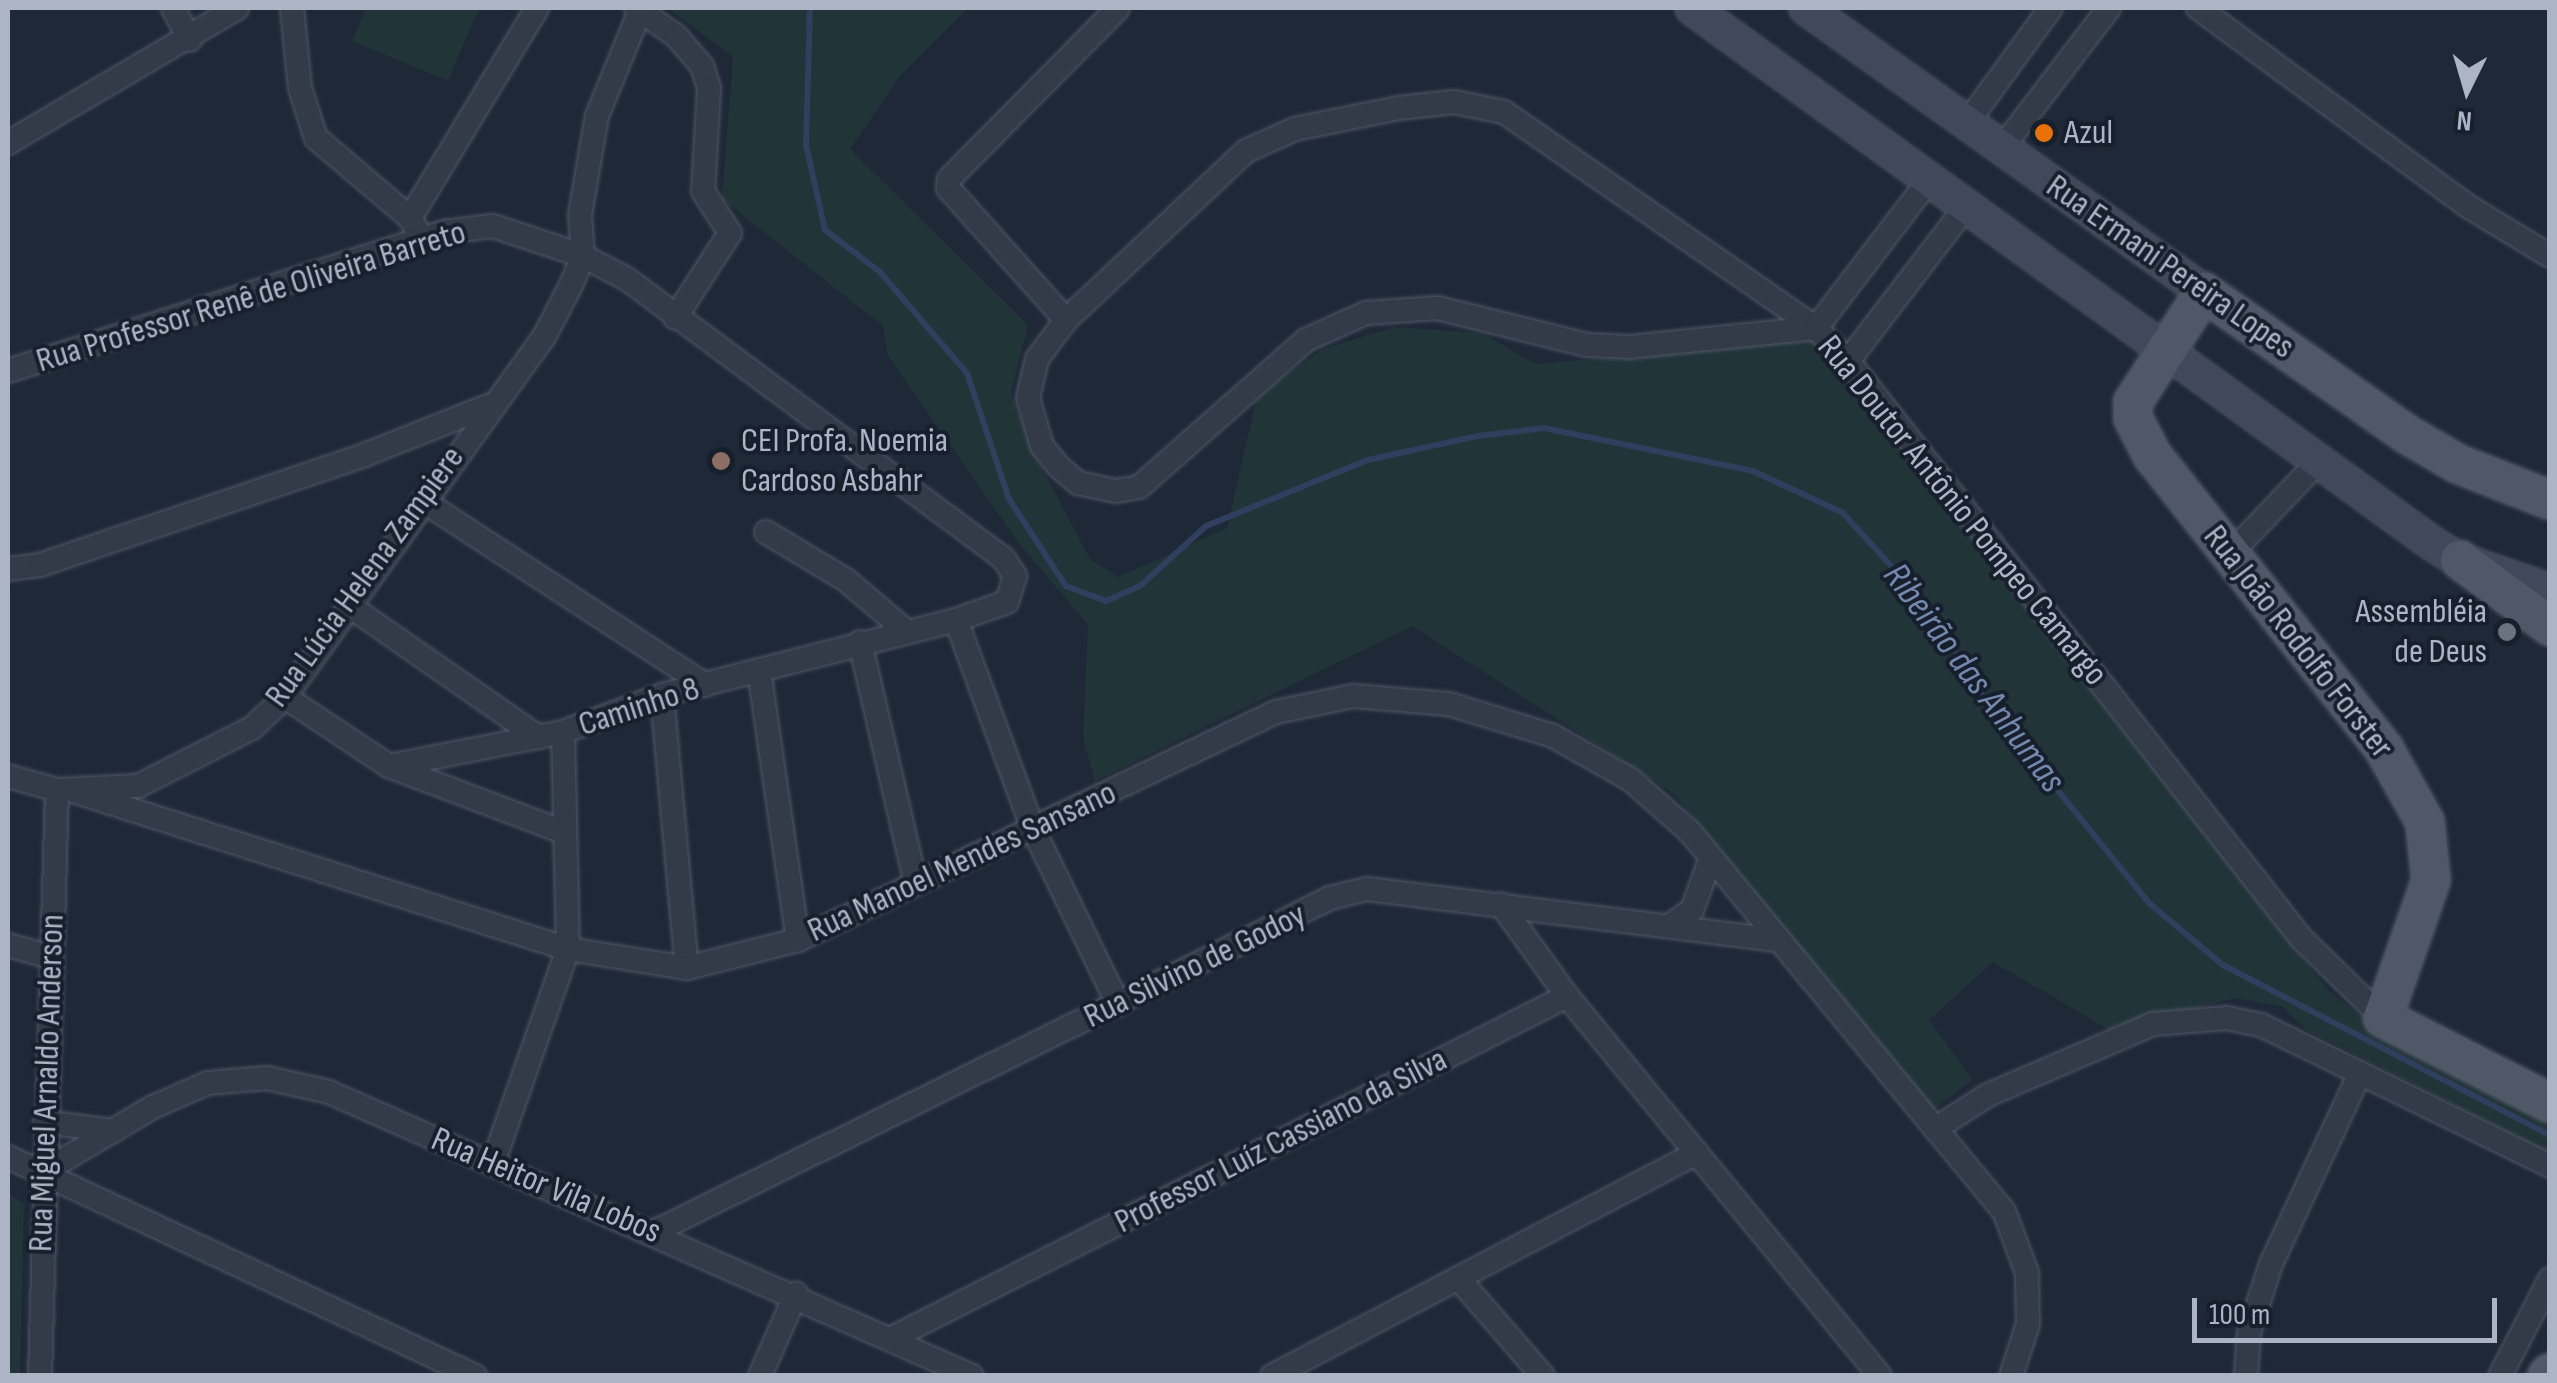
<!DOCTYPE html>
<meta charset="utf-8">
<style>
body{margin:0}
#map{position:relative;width:2557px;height:1383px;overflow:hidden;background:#1f2837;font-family:"Sofia Sans Condensed",sans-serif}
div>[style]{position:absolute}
.green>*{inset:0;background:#213438}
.stream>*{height:6px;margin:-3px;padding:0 3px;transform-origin:3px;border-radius:3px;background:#303f5d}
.roads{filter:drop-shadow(0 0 2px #505766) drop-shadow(0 0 2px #505766)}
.street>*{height:22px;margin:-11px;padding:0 11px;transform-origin:11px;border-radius:11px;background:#333a48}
.secondary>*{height:32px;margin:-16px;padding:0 16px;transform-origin:16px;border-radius:16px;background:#41485b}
.primary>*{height:38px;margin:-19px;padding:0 19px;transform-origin:19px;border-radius:19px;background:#505868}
.dots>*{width:28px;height:28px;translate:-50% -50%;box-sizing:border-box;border:5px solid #181f2c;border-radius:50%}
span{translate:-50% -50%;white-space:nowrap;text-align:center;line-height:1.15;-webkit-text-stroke:8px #181f2c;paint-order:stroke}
.poi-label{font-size:35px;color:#adb4c5}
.left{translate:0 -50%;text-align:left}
.right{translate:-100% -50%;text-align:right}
.street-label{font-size:35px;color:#adb4c5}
.water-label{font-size:38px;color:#7488ae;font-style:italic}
.frame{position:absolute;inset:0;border:10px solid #adb4c5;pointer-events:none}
.north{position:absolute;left:2417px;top:40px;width:100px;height:100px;-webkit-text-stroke:8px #181f2c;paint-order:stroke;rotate:185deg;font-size:28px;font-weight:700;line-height:40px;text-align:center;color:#adb4c5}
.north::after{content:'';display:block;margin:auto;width:35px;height:45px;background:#adb4c5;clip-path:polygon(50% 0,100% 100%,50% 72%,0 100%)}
.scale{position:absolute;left:2192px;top:1298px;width:305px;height:45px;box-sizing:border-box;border:5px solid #adb4c5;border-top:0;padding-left:12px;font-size:30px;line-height:35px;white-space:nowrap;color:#adb4c5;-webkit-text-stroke:8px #181f2c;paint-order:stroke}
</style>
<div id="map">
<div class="green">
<div style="clip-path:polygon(366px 8px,479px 8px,448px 81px,352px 41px)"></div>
<div style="clip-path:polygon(668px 8px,968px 8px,901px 75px,850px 149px,1028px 325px,1011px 393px,1031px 447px,1090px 559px,1118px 577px,1227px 528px,1257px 396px,1323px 349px,1394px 327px,1482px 333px,1535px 364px,1814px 340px,2329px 991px,2356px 1012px,2549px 1118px,2549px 1152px,2305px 1029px,2283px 1007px,2236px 998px,2108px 1029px,1993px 962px,1929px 1020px,1973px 1080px,1930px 1112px,1673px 793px,1412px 626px,1095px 781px,1083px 738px,1088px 625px,1018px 542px,888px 356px,883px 326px,722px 199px,733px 57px)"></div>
<div style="clip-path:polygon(8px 1193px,24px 1204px,20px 1375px,8px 1375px)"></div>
</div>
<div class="stream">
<div style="left:810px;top:8px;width:137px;rotate:91.7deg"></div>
<div style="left:806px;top:145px;width:87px;rotate:77.4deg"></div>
<div style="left:825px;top:230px;width:69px;rotate:37.4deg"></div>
<div style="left:880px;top:272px;width:133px;rotate:49.3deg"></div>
<div style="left:967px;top:373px;width:133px;rotate:71.6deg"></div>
<div style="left:1009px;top:499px;width:104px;rotate:56.8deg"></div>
<div style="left:1066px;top:586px;width:43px;rotate:20.6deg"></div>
<div style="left:1106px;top:601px;width:37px;rotate:-24deg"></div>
<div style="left:1140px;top:586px;width:89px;rotate:-42.3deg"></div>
<div style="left:1206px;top:526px;width:175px;rotate:-22.2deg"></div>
<div style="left:1368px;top:460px;width:113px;rotate:-12.3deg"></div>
<div style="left:1478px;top:436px;width:66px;rotate:-6.9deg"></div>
<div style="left:1544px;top:428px;width:213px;rotate:11.6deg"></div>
<div style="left:1753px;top:471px;width:99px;rotate:25deg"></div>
<div style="left:1843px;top:513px;width:130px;rotate:47.8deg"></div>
<div style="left:1930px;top:609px;width:104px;rotate:59.2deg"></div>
<div style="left:1983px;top:698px;width:264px;rotate:51deg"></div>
<div style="left:2149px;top:903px;width:97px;rotate:40deg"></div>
<div style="left:2223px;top:965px;width:369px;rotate:27.5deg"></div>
</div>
<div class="roads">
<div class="street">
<div style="left:173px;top:8px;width:36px;rotate:62deg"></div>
<div style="left:292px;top:8px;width:80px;rotate:84.3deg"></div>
<div style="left:300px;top:88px;width:52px;rotate:72.3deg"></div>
<div style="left:316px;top:138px;width:123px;rotate:40.4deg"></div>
<div style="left:410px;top:218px;width:24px;rotate:60deg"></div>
<div style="left:636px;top:8px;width:49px;rotate:35deg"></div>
<div style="left:676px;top:36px;width:40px;rotate:49deg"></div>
<div style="left:702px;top:66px;width:23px;rotate:72deg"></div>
<div style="left:709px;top:88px;width:103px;rotate:93.3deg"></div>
<div style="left:703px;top:191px;width:50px;rotate:57.3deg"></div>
<div style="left:730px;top:233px;width:101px;rotate:122.9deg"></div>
<div style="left:2198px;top:8px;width:333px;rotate:36.3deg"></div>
<div style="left:2466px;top:205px;width:98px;rotate:31.3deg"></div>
<div style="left:1967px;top:123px;width:142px;rotate:-53.9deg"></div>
<div style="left:8px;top:143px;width:266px;rotate:-30.5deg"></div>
<div style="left:2002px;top:148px;width:176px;rotate:-52.6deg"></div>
<div style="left:410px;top:218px;width:245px;rotate:-58.8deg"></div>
<div style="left:1066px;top:320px;width:177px;rotate:-131.8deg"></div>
<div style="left:948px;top:188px;width:9px;rotate:-84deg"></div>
<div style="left:949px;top:179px;width:240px;rotate:-45.3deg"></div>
<div style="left:1816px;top:328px;width:187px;rotate:174.2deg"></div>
<div style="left:1630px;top:347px;width:43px;rotate:-177.3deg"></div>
<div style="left:1587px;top:345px;width:154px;rotate:-166.1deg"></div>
<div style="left:1437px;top:308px;width:71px;rotate:176deg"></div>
<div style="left:1366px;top:313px;width:66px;rotate:155.8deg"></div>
<div style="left:1306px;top:340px;width:222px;rotate:138.6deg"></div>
<div style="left:1139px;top:487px;width:23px;rotate:170deg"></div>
<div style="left:1116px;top:491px;width:39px;rotate:-168deg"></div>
<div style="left:1078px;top:483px;width:25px;rotate:-140deg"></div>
<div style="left:1059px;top:467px;width:27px;rotate:-129deg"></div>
<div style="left:1042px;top:446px;width:50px;rotate:-106.3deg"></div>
<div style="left:1028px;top:398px;width:40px;rotate:-77deg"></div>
<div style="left:1037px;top:359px;width:49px;rotate:-53.4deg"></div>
<div style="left:1066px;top:320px;width:247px;rotate:-43.2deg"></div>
<div style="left:1246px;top:151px;width:54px;rotate:-24.2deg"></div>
<div style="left:1295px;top:129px;width:106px;rotate:-11.4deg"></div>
<div style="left:1399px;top:108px;width:55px;rotate:-6.2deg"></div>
<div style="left:1454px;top:102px;width:51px;rotate:11.3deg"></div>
<div style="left:1504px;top:112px;width:379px;rotate:34.7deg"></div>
<div style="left:1816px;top:328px;width:46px;rotate:45.9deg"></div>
<div style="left:1848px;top:361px;width:734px;rotate:51.86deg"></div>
<div style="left:2301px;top:938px;width:115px;rotate:44.3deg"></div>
<div style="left:1816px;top:328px;width:188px;rotate:-52.6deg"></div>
<div style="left:1848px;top:361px;width:199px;rotate:-52.6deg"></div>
<div style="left:8px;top:371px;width:458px;rotate:-17.7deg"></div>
<div style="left:444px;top:232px;width:49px;rotate:-7deg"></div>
<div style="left:493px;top:226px;width:95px;rotate:18.4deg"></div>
<div style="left:583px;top:256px;width:50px;rotate:27.6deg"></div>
<div style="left:627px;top:279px;width:468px;rotate:36.6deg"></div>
<div style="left:1003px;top:558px;width:22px;rotate:56deg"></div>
<div style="left:1015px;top:576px;width:27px;rotate:107deg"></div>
<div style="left:1007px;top:602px;width:54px;rotate:160.6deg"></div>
<div style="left:956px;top:620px;width:303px;rotate:165.7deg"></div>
<div style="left:662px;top:695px;width:106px;rotate:159.5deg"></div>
<div style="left:563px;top:732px;width:177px;rotate:168.9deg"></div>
<div style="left:389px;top:766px;width:125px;rotate:-146.4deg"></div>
<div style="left:423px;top:501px;width:337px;rotate:33.1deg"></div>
<div style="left:766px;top:532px;width:93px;rotate:31deg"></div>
<div style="left:846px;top:580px;width:77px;rotate:40.3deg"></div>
<div style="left:2231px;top:553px;width:124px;rotate:-46.3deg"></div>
<div style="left:8px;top:569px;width:32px;rotate:-7deg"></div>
<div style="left:40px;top:565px;width:345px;rotate:-18.7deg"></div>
<div style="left:367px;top:454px;width:130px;rotate:-21.6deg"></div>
<div style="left:351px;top:607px;width:228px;rotate:34.8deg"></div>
<div style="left:956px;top:620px;width:223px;rotate:69.8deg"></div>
<div style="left:1033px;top:829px;width:195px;rotate:64.1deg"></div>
<div style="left:860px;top:642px;width:248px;rotate:77deg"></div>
<div style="left:759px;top:670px;width:273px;rotate:81.8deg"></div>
<div style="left:662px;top:695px;width:274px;rotate:84.8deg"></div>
<div style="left:389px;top:766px;width:187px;rotate:20.7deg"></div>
<div style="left:8px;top:776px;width:51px;rotate:15.9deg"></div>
<div style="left:57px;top:790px;width:81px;rotate:-2.8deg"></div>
<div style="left:138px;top:786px;width:128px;rotate:-27deg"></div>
<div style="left:252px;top:728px;width:45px;rotate:-43.2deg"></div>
<div style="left:285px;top:697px;width:443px;rotate:-54.3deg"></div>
<div style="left:544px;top:337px;width:61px;rotate:-62.6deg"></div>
<div style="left:572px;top:283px;width:29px;rotate:-68deg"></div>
<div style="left:583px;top:256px;width:41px;rotate:-94.2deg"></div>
<div style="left:580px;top:215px;width:100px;rotate:-80.3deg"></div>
<div style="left:597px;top:116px;width:113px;rotate:-67.7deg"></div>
<div style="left:70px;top:790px;width:523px;rotate:17.71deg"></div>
<div style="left:568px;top:949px;width:121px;rotate:9.1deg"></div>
<div style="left:687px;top:968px;width:114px;rotate:-14.2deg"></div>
<div style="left:798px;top:940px;width:530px;rotate:-25.5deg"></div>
<div style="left:1276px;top:712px;width:79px;rotate:-11.7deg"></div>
<div style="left:1353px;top:696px;width:96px;rotate:4.8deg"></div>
<div style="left:1449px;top:704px;width:109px;rotate:17.1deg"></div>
<div style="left:1553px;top:736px;width:90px;rotate:29.4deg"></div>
<div style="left:1631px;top:780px;width:79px;rotate:41.4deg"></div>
<div style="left:1690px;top:832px;width:492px;rotate:50.4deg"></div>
<div style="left:2004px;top:1211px;width:66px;rotate:69.6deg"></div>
<div style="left:2027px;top:1273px;width:51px;rotate:88.9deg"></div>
<div style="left:2028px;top:1324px;width:55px;rotate:108.1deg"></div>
<div style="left:1669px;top:926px;width:28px;rotate:-35deg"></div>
<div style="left:1692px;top:910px;width:55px;rotate:-69.9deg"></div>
<div style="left:8px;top:945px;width:45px;rotate:15.6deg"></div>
<div style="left:1567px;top:996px;width:492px;rotate:50.5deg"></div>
<div style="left:45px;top:1122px;width:69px;rotate:7.5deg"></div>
<div style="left:1935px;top:1129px;width:63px;rotate:-32.7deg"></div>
<div style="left:1988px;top:1095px;width:180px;rotate:-23.3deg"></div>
<div style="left:2153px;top:1024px;width:74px;rotate:-4.6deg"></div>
<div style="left:2227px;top:1018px;width:35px;rotate:12deg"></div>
<div style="left:2261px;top:1025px;width:322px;rotate:26deg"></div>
<div style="left:8px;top:1157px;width:516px;rotate:25.12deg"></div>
<div style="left:493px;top:1163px;width:227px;rotate:-70.7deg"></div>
<div style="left:568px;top:949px;width:217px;rotate:-91.3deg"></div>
<div style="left:43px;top:1172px;width:128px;rotate:-30.6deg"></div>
<div style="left:153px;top:1107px;width:60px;rotate:-23.6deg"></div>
<div style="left:208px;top:1083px;width:59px;rotate:-4.8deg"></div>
<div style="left:267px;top:1078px;width:64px;rotate:12.7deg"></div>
<div style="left:329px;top:1092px;width:703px;rotate:23.83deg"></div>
<div style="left:654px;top:1232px;width:754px;rotate:-26.29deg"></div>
<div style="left:1330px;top:898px;width:38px;rotate:-14deg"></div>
<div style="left:1367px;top:889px;width:413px;rotate:7.1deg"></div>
<div style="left:1458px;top:1278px;width:130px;rotate:49.1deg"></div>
<div style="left:894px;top:1337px;width:754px;rotate:-26.87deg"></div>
<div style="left:1567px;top:996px;width:113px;rotate:-125.7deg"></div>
<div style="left:40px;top:1376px;width:586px;rotate:-88.34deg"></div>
<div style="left:760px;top:1376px;width:90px;rotate:-66.3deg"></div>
<div style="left:1272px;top:1376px;width:480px;rotate:-27.7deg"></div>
<div style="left:2246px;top:1376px;width:44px;rotate:-86.1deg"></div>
<div style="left:2249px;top:1332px;width:71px;rotate:-72.1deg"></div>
<div style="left:2271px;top:1264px;width:211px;rotate:-65deg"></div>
<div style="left:2500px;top:1376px;width:109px;rotate:-62.7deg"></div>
</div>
<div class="secondary">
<div style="left:1692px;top:8px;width:915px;rotate:35.88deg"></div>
<div style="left:2433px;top:544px;width:31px;rotate:31deg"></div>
<div style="left:2460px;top:560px;width:95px;rotate:19deg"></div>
<div style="left:1806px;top:8px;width:489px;rotate:35.5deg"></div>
</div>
<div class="primary">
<div style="left:2550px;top:500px;width:99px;rotate:-158.6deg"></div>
<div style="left:2458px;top:464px;width:58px;rotate:-149.9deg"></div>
<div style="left:2408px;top:435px;width:249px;rotate:-145deg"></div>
<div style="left:2204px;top:292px;width:131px;rotate:122.8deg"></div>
<div style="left:2133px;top:402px;width:16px;rotate:90deg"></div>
<div style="left:2133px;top:418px;width:42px;rotate:62.8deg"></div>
<div style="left:2152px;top:455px;width:375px;rotate:51.7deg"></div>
<div style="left:2384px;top:749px;width:84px;rotate:60.7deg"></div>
<div style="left:2425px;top:822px;width:58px;rotate:84.1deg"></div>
<div style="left:2431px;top:880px;width:146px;rotate:109.2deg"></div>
<div style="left:2383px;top:1018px;width:187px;rotate:27deg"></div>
<div style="left:2460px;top:560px;width:112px;rotate:36.3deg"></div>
<div style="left:2547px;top:1376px;width:4px;rotate:-45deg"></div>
</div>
</div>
<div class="dots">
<div style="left:2044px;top:133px;background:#e8710a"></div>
<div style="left:721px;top:461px;background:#8d6e63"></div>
<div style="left:2507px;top:632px;background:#6b7280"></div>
</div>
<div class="poi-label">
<span class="left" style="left:2064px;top:133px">Azul</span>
<span class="left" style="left:741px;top:461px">CEI Profa. Noemia<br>Cardoso Asbahr</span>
<span class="right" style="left:2487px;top:632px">Assembléia<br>de Deus</span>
</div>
<div class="street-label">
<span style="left:2170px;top:267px;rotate:35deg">Rua Ermani Pereira Lopes</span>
<span style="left:251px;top:297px;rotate:-17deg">Rua Professor Renê de Oliveira Barreto</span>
<span style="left:1962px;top:511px;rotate:51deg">Rua Doutor Antônio Pompeo Camargo</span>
<span style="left:365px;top:577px;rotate:-54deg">Rua Lúcia Helena Zampiere</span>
<span style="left:2298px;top:642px;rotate:52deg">Rua João Rodolfo Forster</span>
<span style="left:639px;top:707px;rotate:-18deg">Caminho 8</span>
<span style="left:962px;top:862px;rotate:-25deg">Rua Manoel Mendes Sansano</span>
<span style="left:1195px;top:966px;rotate:-26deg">Rua Silvino de Godoy</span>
<span style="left:47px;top:1083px;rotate:-88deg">Rua Miguel Arnaldo Anderson</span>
<span style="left:1281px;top:1141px;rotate:-27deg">Professor Luíz Cassiano da Silva</span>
<span style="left:546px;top:1186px;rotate:23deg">Rua Heitor Vila Lobos</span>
</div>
<div class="water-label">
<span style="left:1974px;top:678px;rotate:53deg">Ribeirão das Anhumas</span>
</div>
<div class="frame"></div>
<div class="north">N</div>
<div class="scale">100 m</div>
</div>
